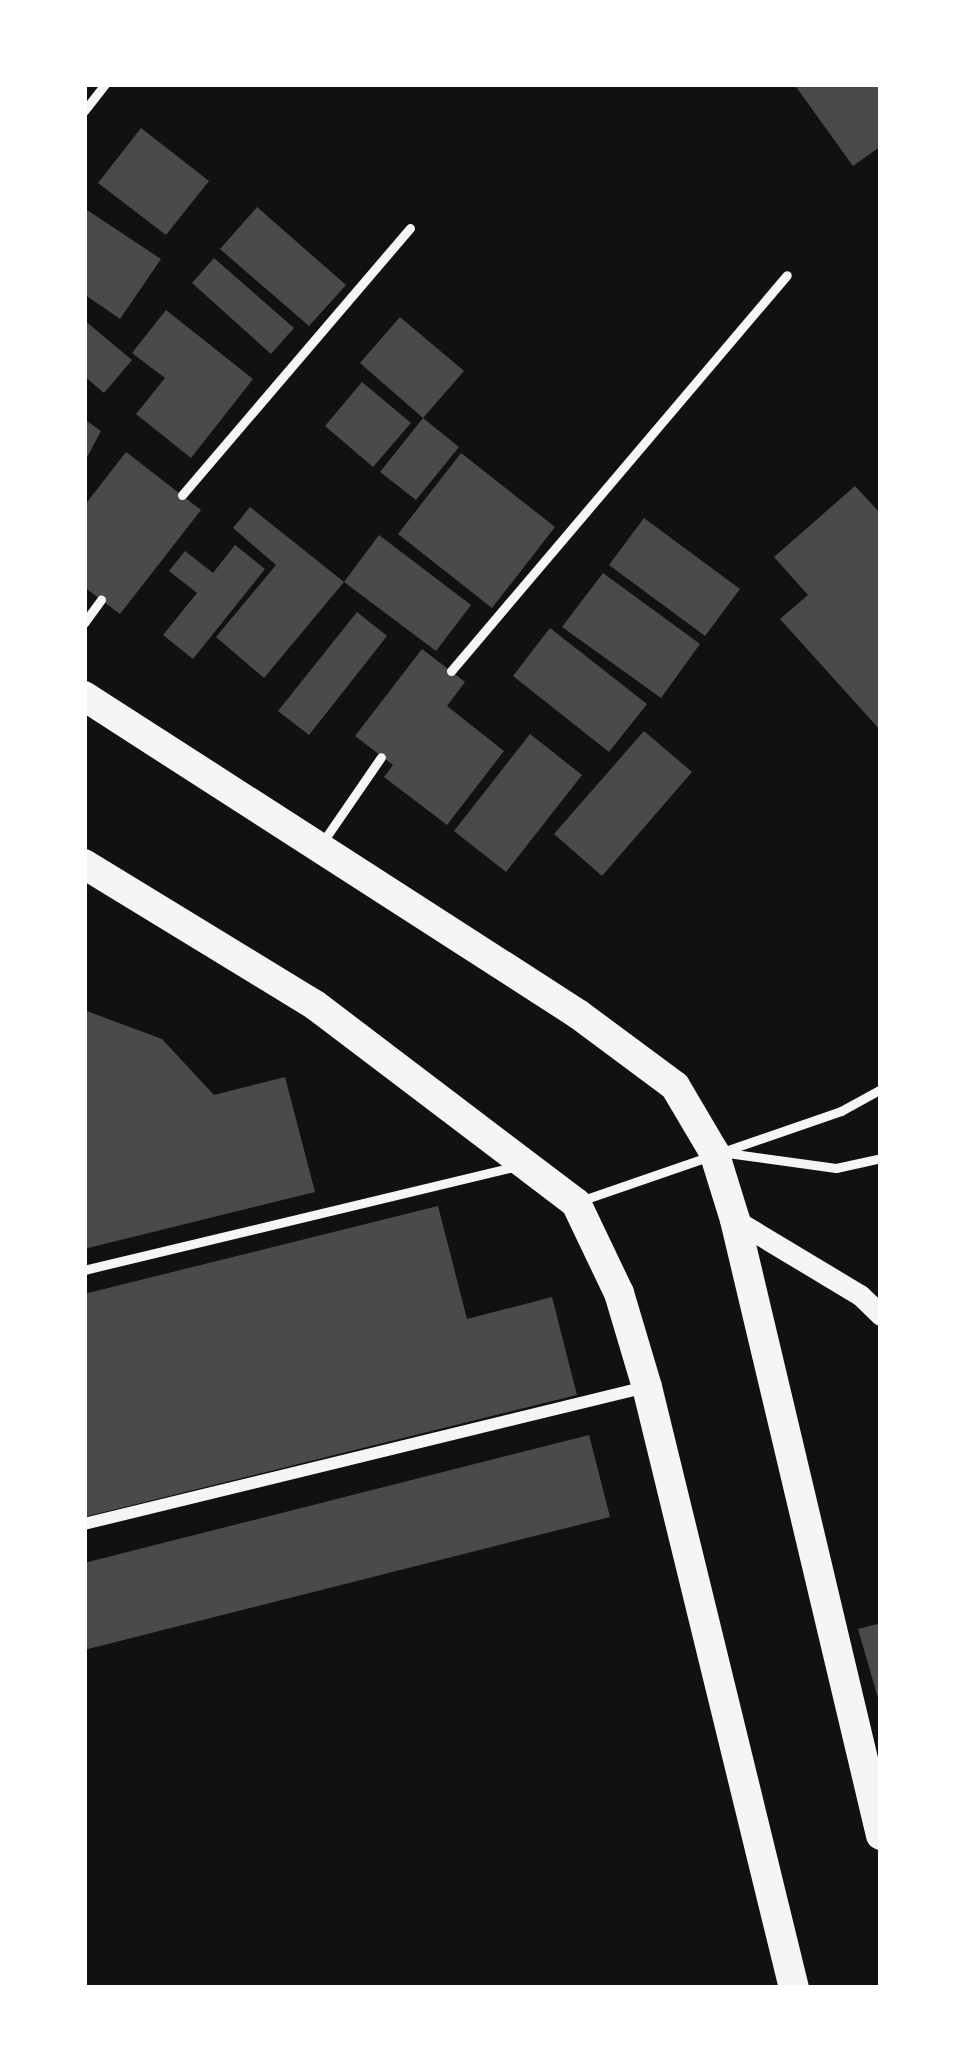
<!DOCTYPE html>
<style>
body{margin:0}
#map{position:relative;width:965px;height:2072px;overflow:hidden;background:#111;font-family:Jost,sans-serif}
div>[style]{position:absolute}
.building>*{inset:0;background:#4a4a4a}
.service>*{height:9px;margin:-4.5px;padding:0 4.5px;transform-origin:4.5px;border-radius:4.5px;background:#f5f5f5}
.minor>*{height:12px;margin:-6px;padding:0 6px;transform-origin:6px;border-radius:6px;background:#f5f5f5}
.tertiary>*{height:21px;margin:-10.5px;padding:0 10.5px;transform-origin:10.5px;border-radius:10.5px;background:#f5f5f5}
.primary>*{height:30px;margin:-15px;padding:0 15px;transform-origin:15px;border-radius:15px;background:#f5f5f5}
span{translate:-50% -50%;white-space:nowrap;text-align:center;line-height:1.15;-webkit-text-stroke:9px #fff;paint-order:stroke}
.frame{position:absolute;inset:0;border:87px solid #fff;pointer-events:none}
</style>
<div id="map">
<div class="building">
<div style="clip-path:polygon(794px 84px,881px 84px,881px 146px,853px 166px)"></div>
<div style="clip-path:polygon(141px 128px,209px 181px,166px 235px,98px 183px)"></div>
<div style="clip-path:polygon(257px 207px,346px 285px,309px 326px,220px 249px)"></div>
<div style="clip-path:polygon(84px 208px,161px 259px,120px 319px,84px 294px)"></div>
<div style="clip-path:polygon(214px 258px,294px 328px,271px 354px,192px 283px)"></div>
<div style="clip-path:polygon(166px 310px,253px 379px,191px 458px,136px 414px,165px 378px,132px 353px)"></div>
<div style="clip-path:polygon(400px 317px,464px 371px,423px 418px,459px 447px,416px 500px,380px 472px,423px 418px,360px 363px)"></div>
<div style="clip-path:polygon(84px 320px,132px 360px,104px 393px,84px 376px)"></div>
<div style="clip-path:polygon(362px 382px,411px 423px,373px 467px,325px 426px)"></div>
<div style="clip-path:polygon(84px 419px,101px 431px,84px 463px)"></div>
<div style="clip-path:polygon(126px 452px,201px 510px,120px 614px,84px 587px,84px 506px)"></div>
<div style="clip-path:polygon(461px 453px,555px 527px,492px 608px,398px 534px)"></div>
<div style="clip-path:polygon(855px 486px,881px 514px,881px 731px,780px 619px,808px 595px,774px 557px)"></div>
<div style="clip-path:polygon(250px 507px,344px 582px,264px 678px,216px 637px,276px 565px,233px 528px)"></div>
<div style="clip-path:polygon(644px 518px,740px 589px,705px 636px,609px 565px)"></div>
<div style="clip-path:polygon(379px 535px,471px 605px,436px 651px,344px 582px)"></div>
<div style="clip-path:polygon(235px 545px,265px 569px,193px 659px,163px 635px,197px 593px,169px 571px,185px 551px,213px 573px)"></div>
<div style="clip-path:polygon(603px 573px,700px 644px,661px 698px,562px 627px)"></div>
<div style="clip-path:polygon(357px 612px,387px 636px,309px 735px,278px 711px)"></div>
<div style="clip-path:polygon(550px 628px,647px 704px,609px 752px,513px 676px)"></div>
<div style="clip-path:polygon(422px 649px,465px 682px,447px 706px,504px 751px,447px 825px,384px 777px,393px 765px,355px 736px)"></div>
<div style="clip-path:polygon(644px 731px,692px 772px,602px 876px,554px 834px)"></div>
<div style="clip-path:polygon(530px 734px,582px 775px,506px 872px,454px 831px)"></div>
<div style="clip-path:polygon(84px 1010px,162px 1039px,214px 1095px,285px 1077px,315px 1192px,84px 1249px)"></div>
<div style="clip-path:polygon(438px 1206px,467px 1319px,552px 1297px,577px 1395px,84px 1517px,84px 1294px)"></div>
<div style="clip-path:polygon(589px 1435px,610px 1517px,84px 1650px,84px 1563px)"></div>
<div style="clip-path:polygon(881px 1623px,881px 1705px,880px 1705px,858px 1629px)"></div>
</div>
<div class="service">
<div style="left:84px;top:111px;width:34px;rotate:-52deg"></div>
<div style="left:182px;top:495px;width:351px;rotate:-49.5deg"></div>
<div style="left:84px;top:623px;width:29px;rotate:-54deg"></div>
<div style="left:451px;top:671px;width:519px;rotate:-49.69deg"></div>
<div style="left:322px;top:843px;width:104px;rotate:-55.5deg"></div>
<div style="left:720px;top:1152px;width:117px;rotate:7.9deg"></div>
<div style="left:836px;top:1168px;width:46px;rotate:-12.5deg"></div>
<div style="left:583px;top:1200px;width:273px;rotate:-19deg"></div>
<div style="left:841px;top:1111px;width:46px;rotate:-28.8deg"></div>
<div style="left:84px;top:1270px;width:444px;rotate:-13.5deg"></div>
</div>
<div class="minor">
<div style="left:84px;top:1524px;width:578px;rotate:-13.7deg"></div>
</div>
<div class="tertiary">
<div style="left:735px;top:1220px;width:146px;rotate:31deg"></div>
<div style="left:860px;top:1295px;width:29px;rotate:44deg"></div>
</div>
<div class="primary">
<div style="left:84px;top:696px;width:588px;rotate:32.77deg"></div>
<div style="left:578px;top:1014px;width:121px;rotate:36.6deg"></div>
<div style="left:675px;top:1086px;width:77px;rotate:59.4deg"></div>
<div style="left:714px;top:1152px;width:71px;rotate:72.8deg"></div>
<div style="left:735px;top:1220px;width:632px;rotate:76.65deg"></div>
<div style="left:84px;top:864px;width:271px;rotate:31.4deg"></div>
<div style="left:315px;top:1005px;width:328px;rotate:37.2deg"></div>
<div style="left:576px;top:1203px;width:100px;rotate:64.5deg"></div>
<div style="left:619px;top:1293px;width:98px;rotate:73.4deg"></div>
<div style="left:647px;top:1387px;width:619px;rotate:76.26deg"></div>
</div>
<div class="frame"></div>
</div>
